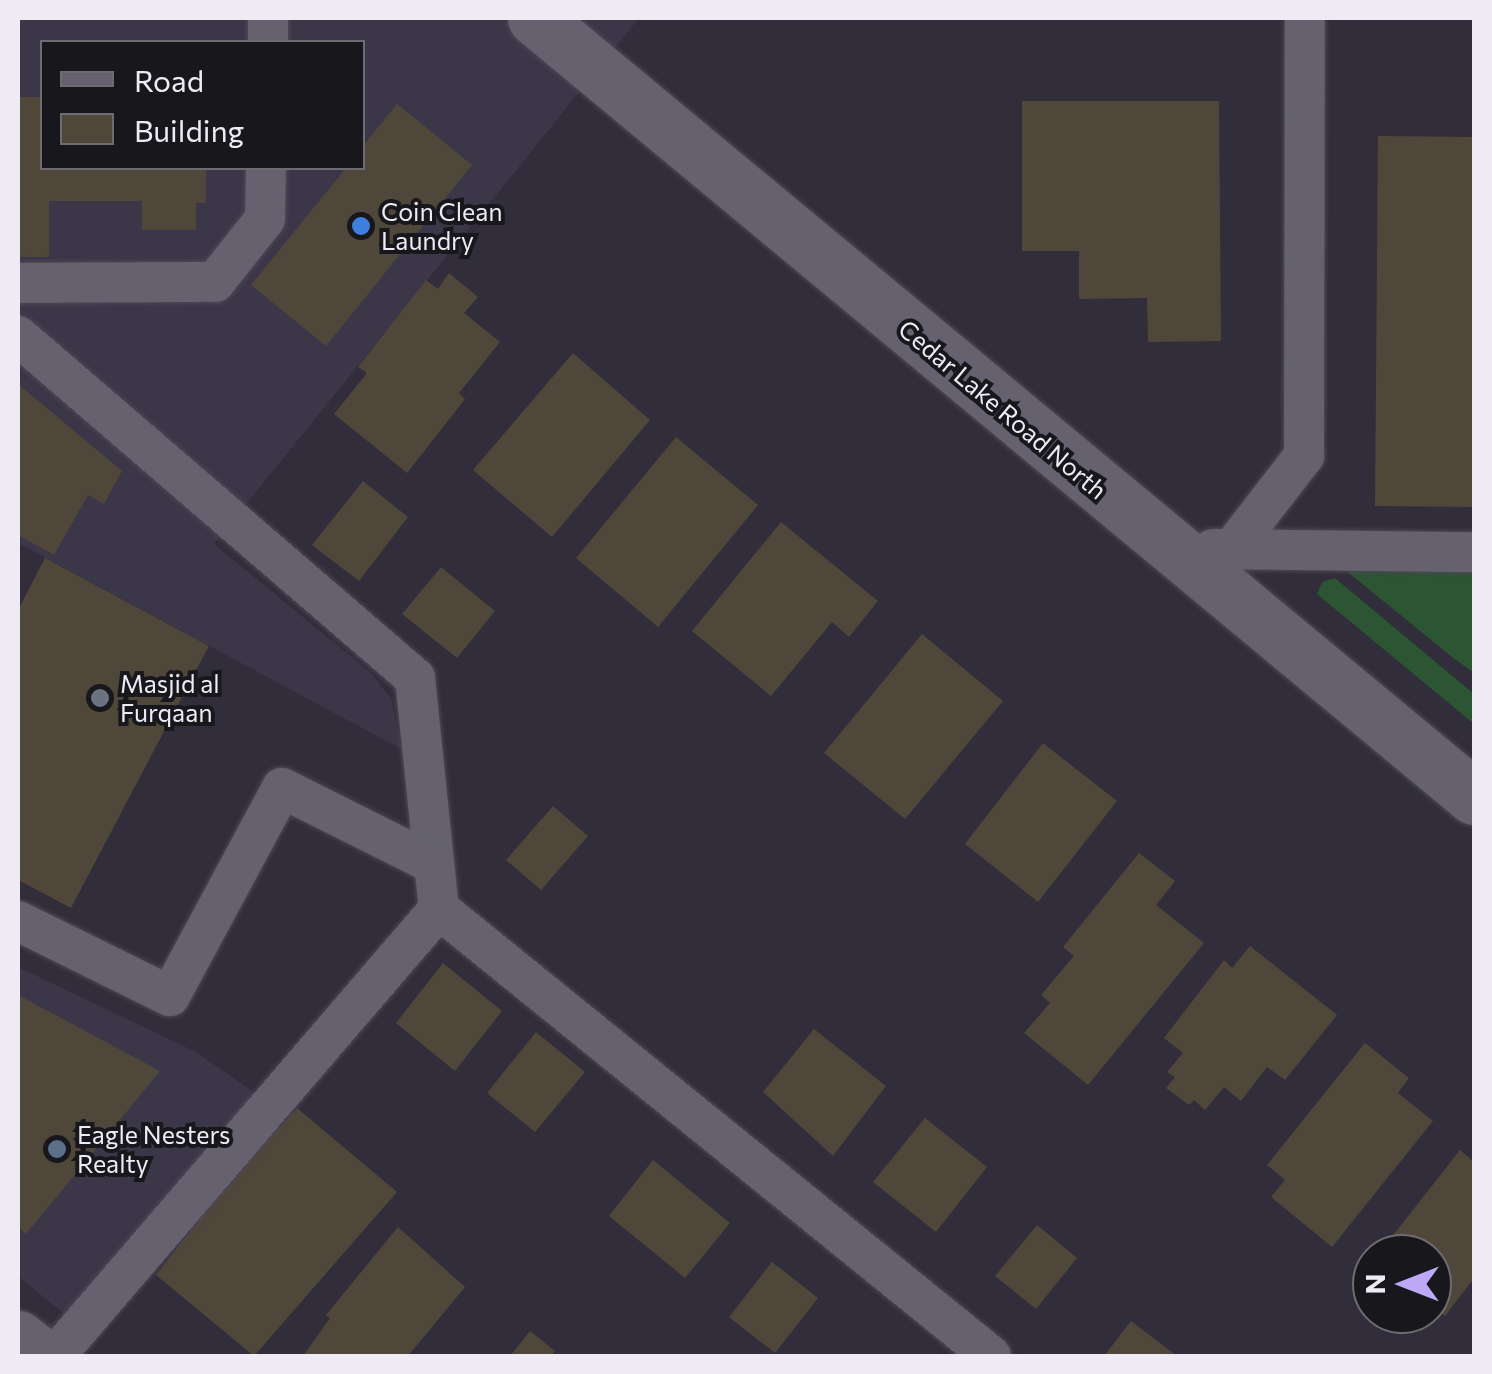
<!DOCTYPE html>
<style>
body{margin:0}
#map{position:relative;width:1492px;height:1374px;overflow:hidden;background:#312d3a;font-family:Commissioner,sans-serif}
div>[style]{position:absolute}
.built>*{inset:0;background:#3c3649}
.green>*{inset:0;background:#2b5533}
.building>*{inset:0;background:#50473b}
.roads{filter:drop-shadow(0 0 2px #4c4854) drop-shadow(0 0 2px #4c4854)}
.service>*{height:40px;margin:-20px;padding:0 20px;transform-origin:20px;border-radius:20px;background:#65616f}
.minor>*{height:55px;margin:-27.5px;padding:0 27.5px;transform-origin:27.5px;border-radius:27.5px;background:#65616f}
.tertiary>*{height:55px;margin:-27.5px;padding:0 27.5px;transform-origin:27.5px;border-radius:27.5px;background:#65616f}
.dots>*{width:28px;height:28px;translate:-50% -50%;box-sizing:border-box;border:5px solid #18171c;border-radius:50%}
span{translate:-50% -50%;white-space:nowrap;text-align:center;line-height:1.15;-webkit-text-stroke:8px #18171c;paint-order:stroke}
.poi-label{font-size:25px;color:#eeebf4}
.left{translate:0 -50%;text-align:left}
.street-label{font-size:25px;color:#eeebf4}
.frame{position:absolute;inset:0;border:20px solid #eeebf4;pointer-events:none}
.legend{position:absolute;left:40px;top:40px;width:325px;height:130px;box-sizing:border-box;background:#18171c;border:2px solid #6e6c72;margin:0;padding:12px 18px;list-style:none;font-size:30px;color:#eeebf4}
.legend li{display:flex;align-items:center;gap:20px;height:50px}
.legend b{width:50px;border:2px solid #6e6c72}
.north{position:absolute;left:1352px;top:1234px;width:100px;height:100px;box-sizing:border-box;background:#18171c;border:2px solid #6e6c72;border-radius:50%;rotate:270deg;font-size:28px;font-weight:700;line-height:40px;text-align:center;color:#eeebf4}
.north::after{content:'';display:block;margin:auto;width:35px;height:45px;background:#bda9f5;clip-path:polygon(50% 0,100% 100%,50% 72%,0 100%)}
</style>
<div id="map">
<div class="built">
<div style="clip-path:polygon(evenodd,18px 18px,639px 18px,214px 544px,370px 672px,391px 698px,401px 749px,18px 543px,18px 18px,42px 42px,362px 42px,362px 168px,42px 168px,42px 42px)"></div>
<div style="clip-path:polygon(18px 967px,196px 1052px,255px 1093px,68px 1317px,18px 1276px)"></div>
</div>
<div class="green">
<div style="clip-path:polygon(1344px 569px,1474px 569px,1474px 673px,1452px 657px)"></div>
<div style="clip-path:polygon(1335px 578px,1474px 694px,1474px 724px,1317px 594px,1322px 582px)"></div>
</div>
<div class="building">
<div style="clip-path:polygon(18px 97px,42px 97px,42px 168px,206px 168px,206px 203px,196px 203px,196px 230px,142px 230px,142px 201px,49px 201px,49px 257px,18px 257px)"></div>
<div style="clip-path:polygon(1022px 101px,1219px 101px,1221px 341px,1148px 342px,1147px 298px,1079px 299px,1079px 251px,1022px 251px)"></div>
<div style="clip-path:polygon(397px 104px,472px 165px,326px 346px,251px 285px,346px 168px,362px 168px,362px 147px)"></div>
<div style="clip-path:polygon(1378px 136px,1474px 137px,1473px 507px,1375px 506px)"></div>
<div style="clip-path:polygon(449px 273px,478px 297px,464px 313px,500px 342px,459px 393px,465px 399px,407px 473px,334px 414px,367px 373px,358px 367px,426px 280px,438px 289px)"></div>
<div style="clip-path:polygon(573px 353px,650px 420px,552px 537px,473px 470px)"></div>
<div style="clip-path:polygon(18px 384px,122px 471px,104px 504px,88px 495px,54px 555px,18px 535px)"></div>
<div style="clip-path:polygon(676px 437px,758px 505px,658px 627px,576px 558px)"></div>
<div style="clip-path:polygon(363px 481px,408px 517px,359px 581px,312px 545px)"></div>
<div style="clip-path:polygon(781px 522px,878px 601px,849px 637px,832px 622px,771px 696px,692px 631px)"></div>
<div style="clip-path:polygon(45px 558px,209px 646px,71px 908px,18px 880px,18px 610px)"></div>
<div style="clip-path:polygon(441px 567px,495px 611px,457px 658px,402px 614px)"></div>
<div style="clip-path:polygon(922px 634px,1003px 701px,905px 819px,824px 753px)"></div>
<div style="clip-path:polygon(1043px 743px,1117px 801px,1038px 902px,965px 844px)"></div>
<div style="clip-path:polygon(553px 806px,588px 836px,541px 890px,506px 860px)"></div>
<div style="clip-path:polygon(1139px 853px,1175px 881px,1156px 905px,1204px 943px,1088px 1085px,1024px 1033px,1050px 1003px,1041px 995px,1074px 956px,1063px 947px)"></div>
<div style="clip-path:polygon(1250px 946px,1337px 1015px,1285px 1080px,1267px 1067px,1241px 1101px,1224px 1087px,1205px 1110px,1194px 1100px,1189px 1105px,1166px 1088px,1175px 1077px,1167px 1072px,1183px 1053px,1164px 1038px,1224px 960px,1232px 968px)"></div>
<div style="clip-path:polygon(443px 963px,502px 1011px,455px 1071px,396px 1023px)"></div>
<div style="clip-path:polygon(18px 995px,160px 1071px,26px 1234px,18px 1227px)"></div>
<div style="clip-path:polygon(814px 1029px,886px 1086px,833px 1156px,763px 1092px)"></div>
<div style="clip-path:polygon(536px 1032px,585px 1072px,535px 1132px,487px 1093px)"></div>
<div style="clip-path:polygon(1365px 1043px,1409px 1078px,1398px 1093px,1433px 1121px,1332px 1247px,1271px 1197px,1285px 1180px,1267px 1165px)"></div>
<div style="clip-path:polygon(297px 1108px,397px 1192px,254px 1356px,156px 1275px,275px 1122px,280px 1127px)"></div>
<div style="clip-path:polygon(925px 1118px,987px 1167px,936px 1232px,873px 1182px)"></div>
<div style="clip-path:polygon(1460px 1150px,1474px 1162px,1474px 1278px,1445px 1316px,1432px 1305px,1432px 1254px,1383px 1248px)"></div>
<div style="clip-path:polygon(653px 1160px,730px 1223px,685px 1278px,609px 1216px)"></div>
<div style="clip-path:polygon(1037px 1225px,1077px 1258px,1036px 1309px,995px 1276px)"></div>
<div style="clip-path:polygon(398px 1227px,465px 1287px,408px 1356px,303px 1356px,330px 1318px,326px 1315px)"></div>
<div style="clip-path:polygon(772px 1262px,818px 1298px,775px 1353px,729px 1317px)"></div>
<div style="clip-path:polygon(1131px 1321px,1177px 1356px,1104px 1356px)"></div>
<div style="clip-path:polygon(530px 1331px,555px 1351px,551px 1356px,510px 1356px)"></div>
</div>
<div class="roads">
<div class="service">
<div style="left:268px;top:42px;width:24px;rotate:-90deg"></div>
<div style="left:18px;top:283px;width:197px;rotate:-0.3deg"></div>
<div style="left:215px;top:282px;width:80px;rotate:-51.6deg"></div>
<div style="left:265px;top:219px;width:51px;rotate:-88.9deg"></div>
<div style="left:18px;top:336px;width:524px;rotate:40.74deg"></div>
<div style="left:415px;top:678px;width:232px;rotate:84.1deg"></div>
<div style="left:439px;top:909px;width:710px;rotate:39deg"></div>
<div style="left:1213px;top:549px;width:261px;rotate:0.7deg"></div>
<div style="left:1232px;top:549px;width:118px;rotate:-52.3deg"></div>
<div style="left:1304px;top:456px;width:438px;rotate:-89.9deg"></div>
<div style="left:18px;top:921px;width:169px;rotate:26.3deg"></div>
<div style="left:170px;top:996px;width:236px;rotate:-61.7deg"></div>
<div style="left:282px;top:788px;width:170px;rotate:26.6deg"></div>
<div style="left:55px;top:1356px;width:589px;rotate:-49.34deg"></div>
</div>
<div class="minor">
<div style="left:18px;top:1338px;width:29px;rotate:38deg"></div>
</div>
<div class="tertiary">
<div style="left:535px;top:18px;width:1220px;rotate:39.68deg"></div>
</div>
</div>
<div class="dots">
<div style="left:361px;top:226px;background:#3f7fe0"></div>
<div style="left:100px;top:698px;background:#6b7280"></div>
<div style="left:57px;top:1149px;background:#5c6f8a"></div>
</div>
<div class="poi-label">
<span class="left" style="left:381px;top:226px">Coin Clean<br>Laundry</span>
<span class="left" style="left:120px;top:698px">Masjid al<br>Furqaan</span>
<span class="left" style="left:77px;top:1149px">Eagle Nesters<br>Realty</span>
</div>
<div class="street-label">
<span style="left:1003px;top:409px;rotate:40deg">Cedar Lake Road North</span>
</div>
<div class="frame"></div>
<ul class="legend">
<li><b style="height:12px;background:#65616f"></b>Road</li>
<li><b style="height:28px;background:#50473b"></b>Building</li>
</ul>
<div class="north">N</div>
</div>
